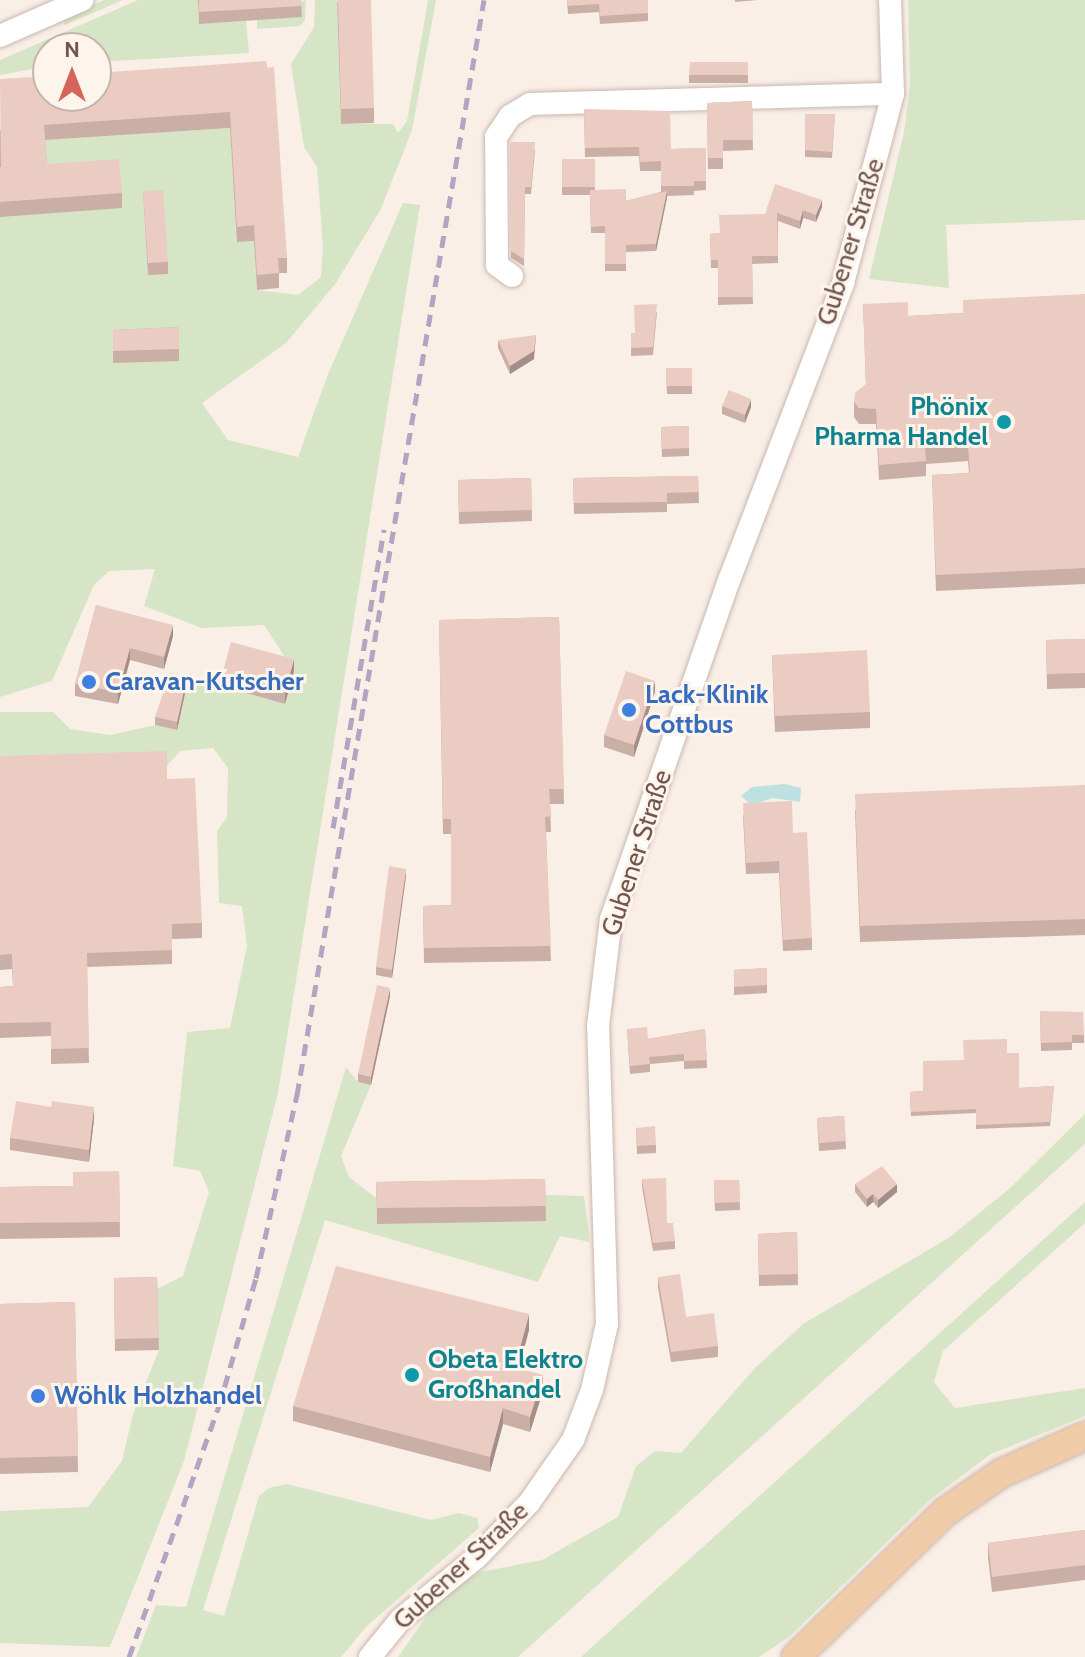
<!DOCTYPE html>
<meta charset="utf-8">
<style>
body{margin:0}
#map{position:relative;width:1085px;height:1657px;overflow:hidden;background:#f9efe7;font-family:Cabin,sans-serif}
div>[style]{position:absolute}
.green>*{inset:0;background:#d7e5c7}
.water>*{inset:0;background:#bde0e1}
.roads{filter:drop-shadow(0 0 2px #cab7ae) drop-shadow(0 0 2px #cab7ae)}
.minor>*{height:22px;margin:-11px;padding:0 11px;transform-origin:11px;border-radius:11px;background:#fff}
.major>*{height:28px;margin:-14px;padding:0 14px;transform-origin:14px;border-radius:14px;background:#f0cba7}
.rail>*{height:5px;margin-top:-2.5px;transform-origin:0;background:repeating-linear-gradient(90deg,#b1a6c2 0 12px,transparent 0 20px)}
.wall>*{inset:0;background:#caafa7}
.shaded-wall>*{inset:0;background:#a48f88}
.building>*{inset:0;background:#ebccc2}
.dots>*{width:22px;height:22px;translate:-50% -50%;box-sizing:border-box;border:4px solid #fdf4ec;border-radius:50%}
span{translate:-50% -50%;white-space:nowrap;text-align:center;line-height:1.15;-webkit-text-stroke:6px #fdf4ec;paint-order:stroke}
.street-label{font-size:26px;color:#70564e}
.culture-label{font-size:26px;color:#0d838f;font-weight:700}
.right{translate:-100% -50%;text-align:right}
.left{translate:0 -50%;text-align:left}
.shop-label{font-size:26px;color:#366cbe;font-weight:700}
.north{position:absolute;left:32px;top:32px;width:80px;height:80px;box-sizing:border-box;background:#fdf4ec;border:2px solid #c5b5ad;border-radius:50%;rotate:0deg;font-size:22px;font-weight:700;line-height:32px;text-align:center;color:#70564e}
.north::after{content:'';display:block;margin:auto;width:28px;height:36px;background:#d4655b;clip-path:polygon(50% 0,100% 100%,50% 72%,0 100%)}
</style>
<div id="map">
<div class="green">
<div style="clip-path:polygon(104px 0,123px 0,65px 25px,62px 18px)"></div>
<div style="clip-path:polygon(138px 0,198px 0,199px 23px,246px 21px,249px 53px,96px 62px,96px 48px,48px 48px,48px 66px,0 75px,0 60px)"></div>
<div style="clip-path:polygon(306px 0,305px 20px,300px 26px,257px 29px,257px 20px)"></div>
<div style="clip-path:polygon(315px 0,337px 0,341px 124px,393px 124px,398px 133px,407px 121px,428px 0,436px 0,412px 130px,381px 209px,336px 283px,286px 343px,202px 403px,228px 440px,298px 457px,328px 374px,403px 203px,420px 205px,278px 1093px,184px 1461px,110px 1647px,0 1643px,0 1511px,88px 1507px,122px 1461px,133px 1414px,159px 1350px,157px 1289px,183px 1276px,209px 1192px,200px 1171px,173px 1166px,187px 1032px,230px 1028px,247px 946px,242px 906px,219px 903px,217px 831px,227px 817px,228px 768px,213px 748px,180px 751px,167px 766px,0 771px,0 712px,53px 712px,70px 729px,110px 735px,155px 725px,176px 730px,187px 684px,222px 686px,285px 704px,294px 671px,264px 625px,202px 628px,144px 606px,155px 569px,109px 571px,94px 585px,52px 681px,0 697px,0 217px,48px 179px,44px 140px,230px 128px,238px 242px,254px 241px,257px 290px,298px 295px,321px 277px,323px 246px,317px 167px,304px 147px,291px 64px,314px 27px)"></div>
<div style="clip-path:polygon(908px 0,1085px 0,1085px 220px,946px 225px,949px 288px,869px 279px,904px 132px,910px 85px)"></div>
<div style="clip-path:polygon(346px 1067px,358px 1082px,371px 1085px,341px 1156px,349px 1177px,376px 1198px,377px 1224px,545px 1195px,584px 1196px,590px 1242px,560px 1236px,538px 1282px,325px 1220px,203px 1610px,224px 1616px,259px 1496px,269px 1488px,287px 1484px,431px 1520px,459px 1513px,477px 1518px,479px 1528px,367px 1626px,341px 1657px,136px 1657px,156px 1605px,186px 1607px)"></div>
<div style="clip-path:polygon(1085px 1114px,1085px 1144px,518px 1657px,398px 1657px,430px 1611px,458px 1586px,480px 1572px,542px 1560px,618px 1517px,636px 1466px,655px 1451px,681px 1453px,754px 1369px,803px 1324px,950px 1237px,1010px 1188px)"></div>
<div style="clip-path:polygon(1085px 1202px,1085px 1223px,943px 1351px,934px 1382px,955px 1408px,1085px 1388px,1085px 1416px,991px 1454px,931px 1499px,789px 1637px,759px 1657px,581px 1657px)"></div>
</div>
<div class="water">
<div style="clip-path:polygon(785px 784px,801px 788px,800px 802px,773px 798px,751px 805px,741px 796px,752px 787px)"></div>
</div>
<div class="roads">
<div class="minor">
<div style="left:0;top:36px;width:90px;rotate:-23.7deg"></div>
<div style="left:512px;top:276px;width:19px;rotate:-144deg"></div>
<div style="left:497px;top:265px;width:128px;rotate:-90.4deg"></div>
<div style="left:496px;top:137px;width:25px;rotate:-56deg"></div>
<div style="left:510px;top:116px;width:23px;rotate:-31deg"></div>
<div style="left:530px;top:104px;width:363px;rotate:-1.6deg"></div>
<div style="left:370px;top:1657px;width:49px;rotate:-50.8deg"></div>
<div style="left:401px;top:1619px;width:98px;rotate:-39.2deg"></div>
<div style="left:477px;top:1557px;width:75px;rotate:-46.1deg"></div>
<div style="left:529px;top:1503px;width:77px;rotate:-55.1deg"></div>
<div style="left:573px;top:1440px;width:53px;rotate:-69.2deg"></div>
<div style="left:592px;top:1390px;width:68px;rotate:-77.2deg"></div>
<div style="left:607px;top:1324px;width:298px;rotate:-91.7deg"></div>
<div style="left:598px;top:1026px;width:108px;rotate:-83.1deg"></div>
<div style="left:611px;top:919px;width:361px;rotate:-70.8deg"></div>
<div style="left:730px;top:578px;width:316px;rotate:-69deg"></div>
<div style="left:843px;top:283px;width:196px;rotate:-75.2deg"></div>
<div style="left:893px;top:94px;width:94px;rotate:-91.8deg"></div>
</div>
<div class="major">
<div style="left:796px;top:1657px;width:208px;rotate:-44.2deg"></div>
<div style="left:945px;top:1512px;width:69px;rotate:-34.4deg"></div>
<div style="left:1002px;top:1473px;width:91px;rotate:-24deg"></div>
</div>
</div>
<div class="rail">
<div style="left:333px;top:828px;width:303px;rotate:-80.3deg"></div>
<div style="left:129px;top:1657px;width:267px;rotate:-70.3deg"></div>
<div style="left:219px;top:1406px;width:133px;rotate:-73.9deg"></div>
<div style="left:256px;top:1278px;width:188px;rotate:-77.4deg"></div>
<div style="left:297px;top:1095px;width:1111px;rotate:-80.31deg"></div>
</div>
<div class="wall">
<div style="clip-path:polygon(198px 0,301px 0,302px 17px,199px 24px)"></div>
<div style="clip-path:polygon(337px 0,374px 108px,374px 123px,341px 124px)"></div>
<div style="clip-path:polygon(567px 0,648px 0,648px 21px,600px 24px,599px 12px,568px 14px)"></div>
<div style="clip-path:polygon(735px 0,758px 0,735px 2px)"></div>
<div style="clip-path:polygon(266px 61px,287px 258px,287px 273px,279px 273px,279px 288px,257px 290px,254px 241px,237px 242px,230px 128px,45px 140px,47px 164px,122px 193px,122px 208px,0 217px,0 130px)"></div>
<div style="clip-path:polygon(748px 62px,748px 83px,689px 83px,689px 75px)"></div>
<div style="clip-path:polygon(752px 101px,753px 150px,723px 151px,723px 169px,708px 169px,707px 103px)"></div>
<div style="clip-path:polygon(584px 109px,671px 149px,706px 148px,706px 190px,694px 191px,694px 195px,667px 196px,656px 251px,626px 252px,626px 271px,605px 271px,605px 233px,591px 233px,590px 195px,562px 195px,562px 159px,595px 159px,595px 190px,626px 201px,661px 192px,661px 171px,640px 171px,639px 156px,585px 157px)"></div>
<div style="clip-path:polygon(805px 114px,835px 114px,832px 158px,805px 157px)"></div>
<div style="clip-path:polygon(510px 142px,535px 150px,531px 194px,525px 194px,524px 266px,511px 258px)"></div>
<div style="clip-path:polygon(143px 191px,168px 262px,168px 274px,148px 275px)"></div>
<div style="clip-path:polygon(822px 207px,816px 222px,803px 218px,800px 229px,778px 221px,778px 263px,752px 264px,753px 304px,718px 305px,718px 268px,711px 268px,710px 234px,720px 233px,765px 214px)"></div>
<div style="clip-path:polygon(1085px 294px,1085px 584px,936px 591px,932px 475px,969px 473px,968px 461px,926px 464px,926px 476px,879px 480px,876px 424px,859px 424px,854px 417px,854px 402px,866px 384px,863px 304px,908px 316px,963px 313px)"></div>
<div style="clip-path:polygon(657px 312px,653px 355px,631px 356px,631px 333px,635px 333px)"></div>
<div style="clip-path:polygon(179px 327px,179px 361px,113px 363px,113px 330px)"></div>
<div style="clip-path:polygon(498px 340px,534px 359px,510px 374px,498px 348px)"></div>
<div style="clip-path:polygon(666px 368px,692px 368px,692px 394px,667px 394px)"></div>
<div style="clip-path:polygon(722px 406px,751px 407px,745px 423px,722px 414px)"></div>
<div style="clip-path:polygon(689px 426px,689px 456px,662px 457px,661px 427px)"></div>
<div style="clip-path:polygon(698px 476px,699px 503px,667px 504px,667px 512px,574px 514px,573px 478px)"></div>
<div style="clip-path:polygon(531px 478px,532px 521px,459px 524px,458px 480px)"></div>
<div style="clip-path:polygon(96px 605px,173px 636px,164px 669px,130px 660px,118px 704px,75px 696px,75px 684px)"></div>
<div style="clip-path:polygon(559px 617px,564px 804px,550px 804px,551px 832px,546px 832px,551px 961px,424px 963px,423px 906px,451px 905px,451px 834px,443px 834px,439px 620px)"></div>
<div style="clip-path:polygon(1085px 639px,1085px 688px,1047px 689px,1046px 640px)"></div>
<div style="clip-path:polygon(772px 655px,870px 712px,870px 728px,775px 732px)"></div>
<div style="clip-path:polygon(294px 671px,285px 704px,222px 686px,222px 675px)"></div>
<div style="clip-path:polygon(187px 684px,177px 730px,155px 725px,155px 717px)"></div>
<div style="clip-path:polygon(655px 692px,634px 757px,604px 747px,604px 735px)"></div>
<div style="clip-path:polygon(0 756px,167px 779px,202px 923px,202px 938px,172px 939px,172px 964px,87px 967px,89px 1063px,51px 1064px,51px 1036px,0 1038px,0 987px,13px 986px,12px 969px,0 970px)"></div>
<div style="clip-path:polygon(1085px 785px,1085px 935px,860px 942px,855px 810px)"></div>
<div style="clip-path:polygon(743px 815px,793px 833px,812px 938px,812px 950px,783px 951px,779px 873px,746px 874px)"></div>
<div style="clip-path:polygon(406px 876px,392px 978px,376px 975px,376px 967px)"></div>
<div style="clip-path:polygon(767px 968px,767px 993px,734px 995px,734px 970px)"></div>
<div style="clip-path:polygon(390px 996px,371px 1085px,358px 1082px,358px 1074px)"></div>
<div style="clip-path:polygon(1040px 1011px,1084px 1035px,1084px 1043px,1072px 1043px,1072px 1050px,1041px 1051px)"></div>
<div style="clip-path:polygon(627px 1029px,648px 1039px,705px 1029px,707px 1068px,684px 1069px,684px 1061px,650px 1064px,650px 1072px,630px 1074px)"></div>
<div style="clip-path:polygon(1007px 1053px,1019px 1088px,1054px 1086px,1050px 1126px,976px 1129px,976px 1113px,911px 1116px,910px 1092px,923px 1091px)"></div>
<div style="clip-path:polygon(844px 1116px,846px 1149px,819px 1151px,817px 1118px)"></div>
<div style="clip-path:polygon(94px 1119px,89px 1162px,10px 1150px,10px 1138px)"></div>
<div style="clip-path:polygon(636px 1128px,656px 1145px,656px 1153px,637px 1154px)"></div>
<div style="clip-path:polygon(119px 1171px,120px 1237px,0 1239px,0 1187px,73px 1186px)"></div>
<div style="clip-path:polygon(545px 1179px,546px 1221px,377px 1224px,376px 1182px)"></div>
<div style="clip-path:polygon(642px 1179px,667px 1223px,675px 1241px,675px 1249px,653px 1251px,642px 1187px)"></div>
<div style="clip-path:polygon(714px 1180px,739px 1180px,740px 1210px,715px 1211px)"></div>
<div style="clip-path:polygon(855px 1184px,897px 1192px,878px 1208px,873px 1202px,867px 1207px,855px 1192px)"></div>
<div style="clip-path:polygon(797px 1232px,798px 1285px,759px 1286px,758px 1234px)"></div>
<div style="clip-path:polygon(157px 1277px,159px 1350px,115px 1351px,114px 1278px)"></div>
<div style="clip-path:polygon(658px 1277px,686px 1317px,718px 1346px,718px 1357px,671px 1362px,658px 1288px)"></div>
<div style="clip-path:polygon(75px 1302px,78px 1472px,0 1474px,0 1304px)"></div>
<div style="clip-path:polygon(529px 1330px,519px 1368px,543px 1391px,530px 1432px,503px 1424px,490px 1472px,293px 1421px,293px 1406px)"></div>
<div style="clip-path:polygon(1085px 1530px,1085px 1580px,992px 1592px,988px 1558px,988px 1543px)"></div>
</div>
<div class="shaded-wall">
<div style="clip-path:polygon(667px 191px,667px 198px,656px 251px,656px 244px)"></div>
<div style="clip-path:polygon(822px 200px,822px 207px,816px 222px,816px 215px)"></div>
<div style="clip-path:polygon(803px 210px,803px 218px,800px 229px,800px 221px)"></div>
<div style="clip-path:polygon(536px 335px,534px 359px,510px 374px,510px 366px)"></div>
<div style="clip-path:polygon(751px 399px,751px 407px,745px 423px,745px 415px)"></div>
<div style="clip-path:polygon(173px 625px,173px 636px,164px 669px,164px 657px)"></div>
<div style="clip-path:polygon(130px 648px,130px 660px,118px 704px,118px 692px)"></div>
<div style="clip-path:polygon(294px 659px,294px 671px,285px 704px,285px 692px)"></div>
<div style="clip-path:polygon(187px 677px,187px 684px,177px 730px,177px 722px)"></div>
<div style="clip-path:polygon(655px 681px,655px 692px,634px 757px,634px 745px)"></div>
<div style="clip-path:polygon(406px 869px,406px 876px,392px 978px,392px 970px)"></div>
<div style="clip-path:polygon(390px 988px,390px 996px,371px 1085px,371px 1077px)"></div>
<div style="clip-path:polygon(94px 1107px,94px 1119px,89px 1162px,89px 1150px)"></div>
<div style="clip-path:polygon(897px 1184px,897px 1192px,878px 1208px,878px 1200px)"></div>
<div style="clip-path:polygon(873px 1194px,873px 1202px,867px 1207px,867px 1199px)"></div>
<div style="clip-path:polygon(529px 1314px,529px 1330px,515px 1382px,515px 1367px)"></div>
<div style="clip-path:polygon(543px 1375px,543px 1391px,530px 1432px,530px 1417px)"></div>
<div style="clip-path:polygon(503px 1408px,503px 1424px,490px 1472px,490px 1457px)"></div>
</div>
<div class="building">
<div style="clip-path:polygon(199px 0,301px 0,302px 6px,199px 12px)"></div>
<div style="clip-path:polygon(338px 0,371px 0,374px 108px,341px 109px)"></div>
<div style="clip-path:polygon(567px 0,648px 0,648px 13px,600px 16px,599px 4px,568px 6px)"></div>
<div style="clip-path:polygon(266px 61px,266px 68px,274px 67px,287px 258px,278px 258px,279px 273px,257px 275px,254px 225px,237px 227px,230px 112px,44px 125px,47px 164px,119px 159px,122px 193px,0 202px,0 167px,1px 167px,0 79px,48px 76px,48px 96px,96px 96px,96px 73px)"></div>
<div style="clip-path:polygon(690px 62px,748px 62px,748px 75px,689px 75px)"></div>
<div style="clip-path:polygon(752px 101px,753px 140px,723px 140px,723px 158px,708px 158px,707px 103px)"></div>
<div style="clip-path:polygon(584px 109px,670px 111px,671px 149px,706px 148px,706px 181px,694px 181px,694px 186px,661px 186px,661px 161px,640px 162px,639px 147px,585px 148px)"></div>
<div style="clip-path:polygon(805px 114px,835px 114px,832px 152px,805px 150px)"></div>
<div style="clip-path:polygon(510px 142px,535px 142px,531px 187px,525px 187px,524px 259px,511px 251px)"></div>
<div style="clip-path:polygon(562px 159px,595px 159px,595px 187px,562px 187px)"></div>
<div style="clip-path:polygon(775px 184px,822px 200px,816px 215px,803px 210px,800px 221px,777px 213px,778px 256px,752px 256px,753px 297px,718px 297px,718px 260px,711px 260px,710px 234px,720px 233px,719px 215px,765px 214px)"></div>
<div style="clip-path:polygon(626px 189px,626px 201px,667px 191px,656px 244px,626px 245px,626px 264px,605px 264px,605px 226px,591px 227px,590px 190px)"></div>
<div style="clip-path:polygon(163px 190px,168px 262px,148px 263px,143px 191px)"></div>
<div style="clip-path:polygon(1085px 294px,1085px 568px,936px 575px,932px 475px,970px 473px,968px 446px,925px 448px,926px 461px,879px 465px,876px 409px,859px 408px,854px 402px,855px 393px,866px 384px,863px 304px,908px 302px,908px 316px,963px 313px,963px 300px)"></div>
<div style="clip-path:polygon(657px 304px,653px 347px,631px 348px,631px 333px,635px 333px,634px 305px)"></div>
<div style="clip-path:polygon(179px 327px,179px 349px,113px 351px,113px 330px)"></div>
<div style="clip-path:polygon(536px 335px,534px 351px,510px 366px,498px 340px)"></div>
<div style="clip-path:polygon(666px 368px,692px 368px,692px 386px,667px 386px)"></div>
<div style="clip-path:polygon(729px 390px,751px 399px,745px 415px,722px 406px)"></div>
<div style="clip-path:polygon(689px 426px,689px 448px,662px 449px,661px 427px)"></div>
<div style="clip-path:polygon(698px 476px,699px 492px,667px 493px,667px 502px,574px 503px,573px 478px)"></div>
<div style="clip-path:polygon(531px 478px,532px 510px,459px 512px,458px 480px)"></div>
<div style="clip-path:polygon(96px 605px,173px 625px,164px 657px,130px 648px,118px 692px,75px 684px)"></div>
<div style="clip-path:polygon(559px 617px,564px 789px,549px 789px,551px 816px,545px 817px,551px 946px,424px 948px,423px 906px,451px 905px,451px 819px,443px 819px,439px 620px)"></div>
<div style="clip-path:polygon(1085px 639px,1085px 673px,1047px 674px,1046px 640px)"></div>
<div style="clip-path:polygon(231px 642px,294px 659px,285px 692px,222px 675px)"></div>
<div style="clip-path:polygon(867px 650px,870px 712px,775px 716px,772px 655px)"></div>
<div style="clip-path:polygon(626px 671px,655px 681px,634px 745px,604px 735px)"></div>
<div style="clip-path:polygon(170px 673px,187px 677px,177px 722px,155px 717px)"></div>
<div style="clip-path:polygon(167px 751px,167px 779px,195px 778px,202px 923px,172px 924px,172px 950px,87px 953px,89px 1048px,51px 1049px,51px 1022px,0 1023px,0 987px,13px 986px,12px 954px,0 955px,0 756px)"></div>
<div style="clip-path:polygon(1085px 785px,1085px 919px,860px 926px,855px 794px)"></div>
<div style="clip-path:polygon(792px 801px,793px 833px,807px 832px,812px 938px,783px 940px,779px 861px,746px 863px,743px 803px)"></div>
<div style="clip-path:polygon(389px 866px,406px 869px,392px 970px,376px 967px)"></div>
<div style="clip-path:polygon(767px 968px,767px 985px,734px 987px,734px 970px)"></div>
<div style="clip-path:polygon(377px 985px,390px 988px,371px 1077px,358px 1074px)"></div>
<div style="clip-path:polygon(1040px 1011px,1083px 1012px,1084px 1035px,1072px 1035px,1072px 1042px,1041px 1043px)"></div>
<div style="clip-path:polygon(647px 1027px,648px 1039px,705px 1029px,707px 1060px,684px 1061px,684px 1054px,649px 1057px,650px 1064px,630px 1066px,627px 1029px)"></div>
<div style="clip-path:polygon(1007px 1039px,1007px 1053px,1019px 1053px,1019px 1088px,1054px 1086px,1050px 1122px,976px 1125px,976px 1109px,911px 1112px,910px 1092px,923px 1091px,923px 1061px,964px 1060px,963px 1040px)"></div>
<div style="clip-path:polygon(16px 1101px,51px 1107px,52px 1101px,94px 1107px,89px 1150px,10px 1138px)"></div>
<div style="clip-path:polygon(844px 1116px,846px 1141px,819px 1143px,817px 1118px)"></div>
<div style="clip-path:polygon(655px 1126px,656px 1145px,637px 1146px,636px 1128px)"></div>
<div style="clip-path:polygon(882px 1166px,897px 1184px,878px 1200px,873px 1194px,867px 1199px,855px 1184px)"></div>
<div style="clip-path:polygon(119px 1171px,120px 1222px,0 1223px,0 1187px,73px 1186px,73px 1172px)"></div>
<div style="clip-path:polygon(666px 1178px,667px 1223px,673px 1223px,675px 1241px,653px 1243px,642px 1179px)"></div>
<div style="clip-path:polygon(545px 1179px,546px 1206px,377px 1208px,376px 1182px)"></div>
<div style="clip-path:polygon(714px 1180px,739px 1180px,740px 1202px,715px 1203px)"></div>
<div style="clip-path:polygon(797px 1232px,798px 1274px,759px 1275px,758px 1234px)"></div>
<div style="clip-path:polygon(336px 1266px,529px 1314px,515px 1367px,543px 1375px,530px 1417px,503px 1408px,490px 1457px,293px 1406px)"></div>
<div style="clip-path:polygon(680px 1274px,686px 1317px,714px 1313px,718px 1346px,671px 1352px,658px 1277px)"></div>
<div style="clip-path:polygon(157px 1277px,159px 1338px,115px 1339px,114px 1278px)"></div>
<div style="clip-path:polygon(75px 1302px,78px 1456px,0 1458px,0 1304px)"></div>
<div style="clip-path:polygon(1085px 1530px,1085px 1565px,992px 1577px,988px 1543px)"></div>
</div>
<div class="dots">
<div style="left:1004px;top:422px;background:#0f9aa8"></div>
<div style="left:89px;top:682px;background:#3f7fe0"></div>
<div style="left:629px;top:710px;background:#3f7fe0"></div>
<div style="left:412px;top:1375px;background:#0f9aa8"></div>
<div style="left:38px;top:1396px;background:#3f7fe0"></div>
</div>
<div class="street-label">
<span style="left:851px;top:242px;rotate:-73deg">Gubener Straße</span>
<span style="left:637px;top:853px;rotate:-72deg">Gubener Straße</span>
<span style="left:461px;top:1566px;rotate:-43deg">Gubener Straße</span>
</div>
<div class="culture-label">
<span class="right" style="left:988px;top:422px">Phönix<br>Pharma Handel</span>
<span class="left" style="left:428px;top:1375px">Obeta Elektro<br>Großhandel</span>
</div>
<div class="shop-label">
<span class="left" style="left:105px;top:682px">Caravan-Kutscher</span>
<span class="left" style="left:645px;top:710px">Lack-Klinik<br>Cottbus</span>
<span class="left" style="left:54px;top:1396px">Wöhlk Holzhandel</span>
</div>
<div class="north">N</div>
</div>
